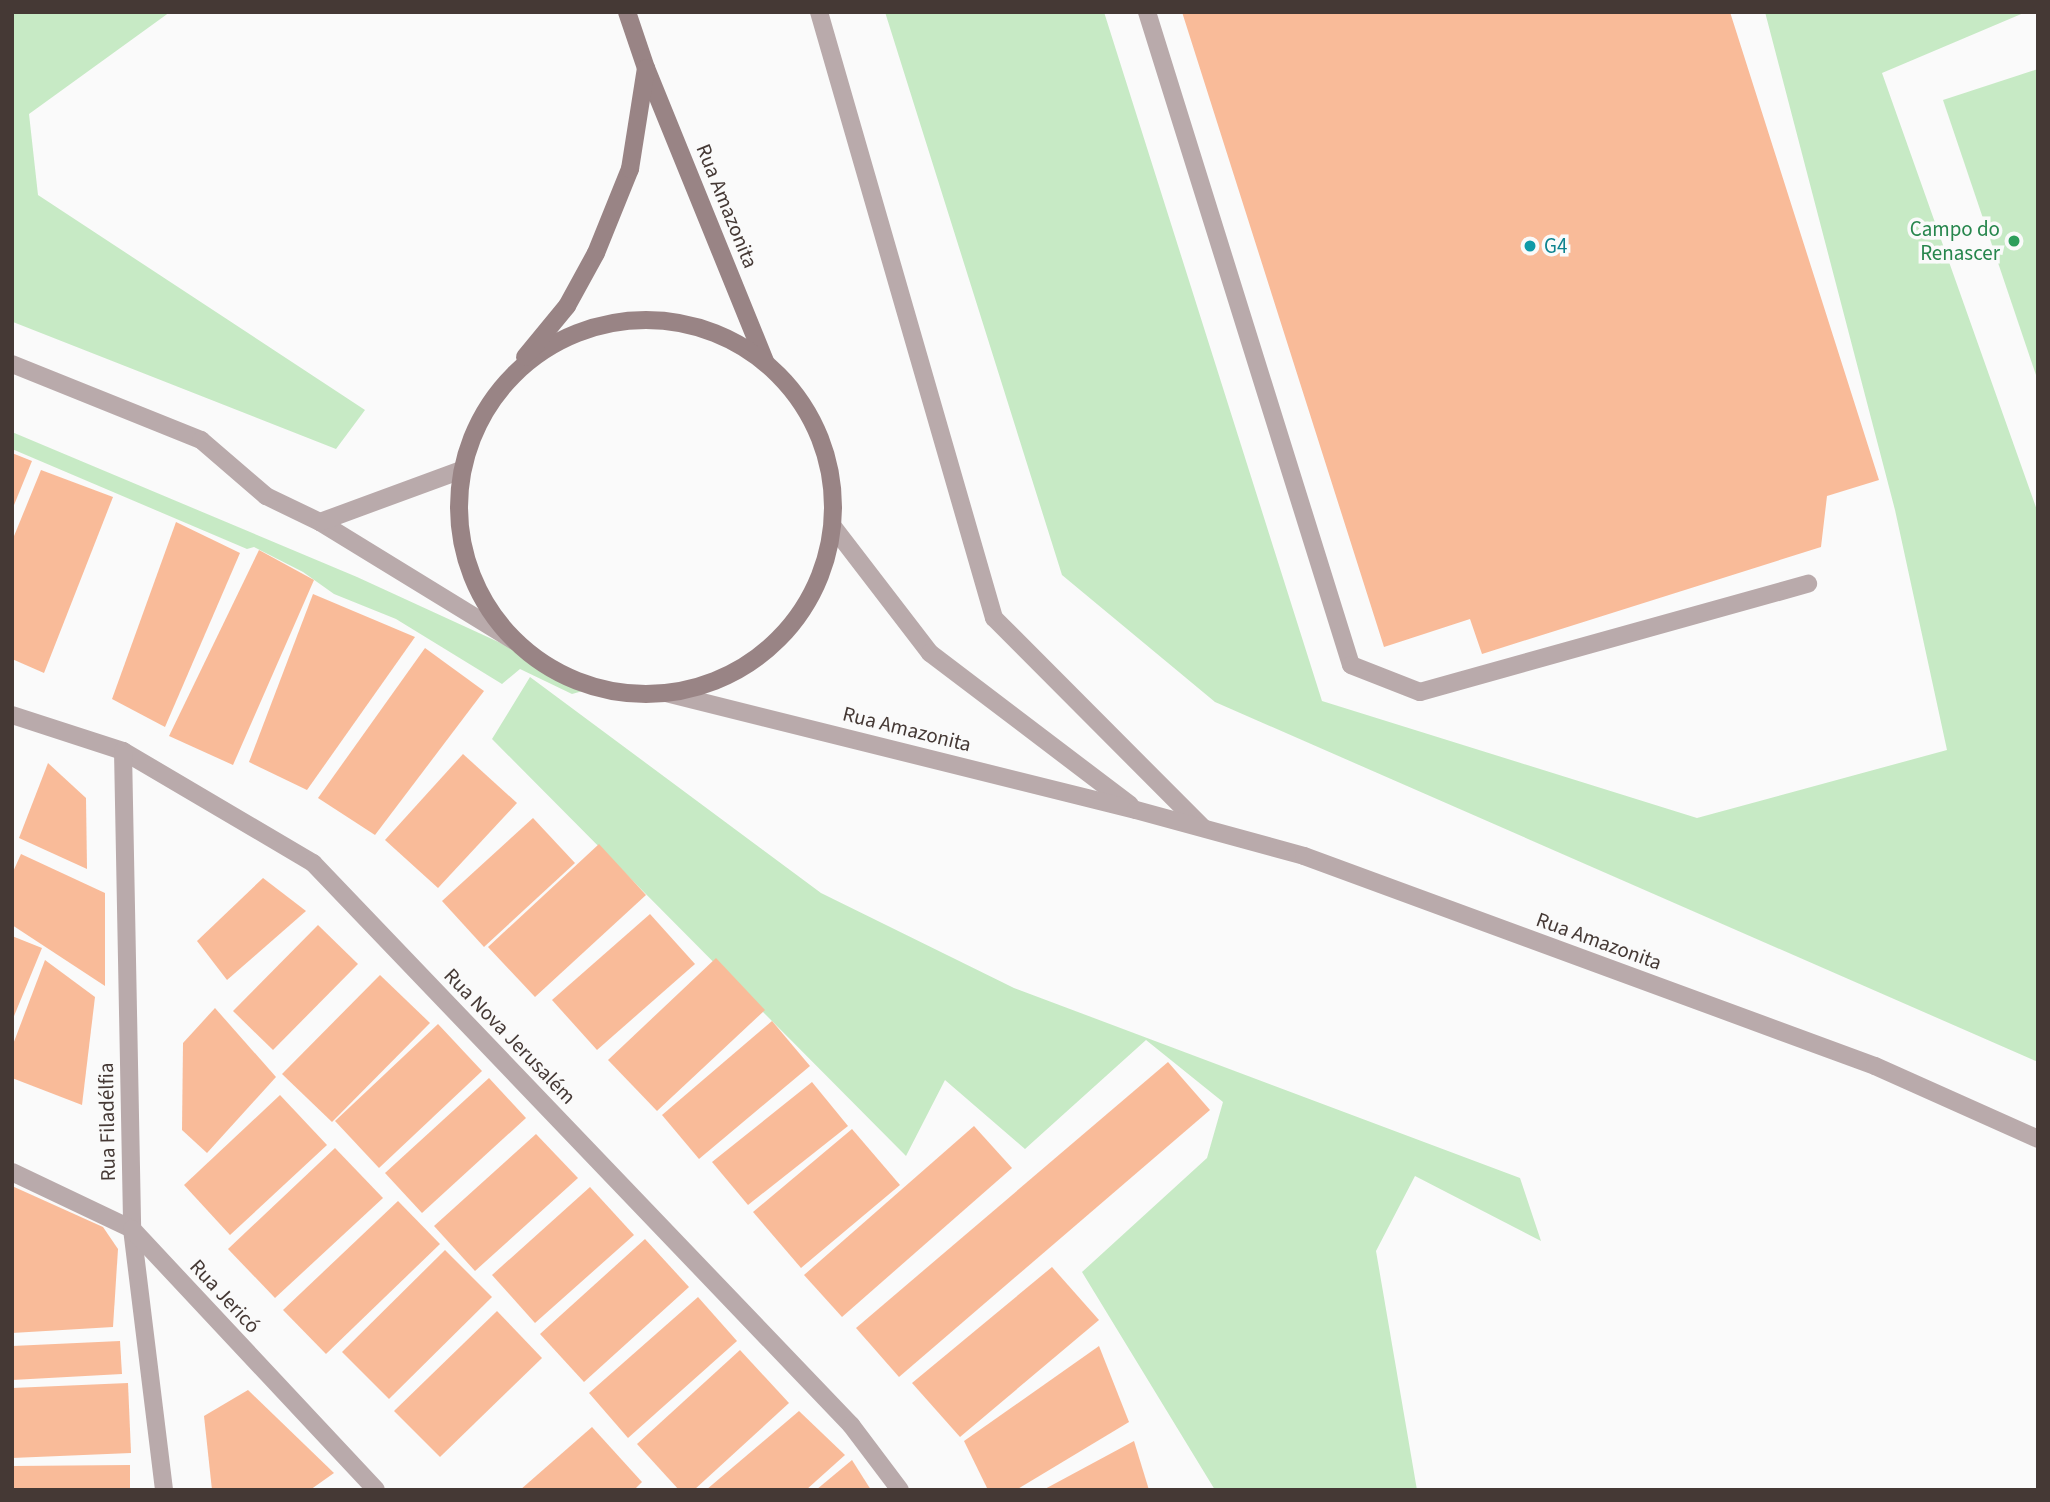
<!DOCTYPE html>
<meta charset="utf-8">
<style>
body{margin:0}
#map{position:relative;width:2050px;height:1502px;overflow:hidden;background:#fafafa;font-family:"Source Sans 3",sans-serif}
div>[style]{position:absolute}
.green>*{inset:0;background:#c7eac5}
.building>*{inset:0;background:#f9bb99}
.service>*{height:18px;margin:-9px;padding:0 9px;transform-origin:9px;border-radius:9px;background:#b9aaab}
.minor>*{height:18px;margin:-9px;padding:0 9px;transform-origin:9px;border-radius:9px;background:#b9aaab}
.tertiary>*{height:18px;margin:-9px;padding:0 9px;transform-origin:9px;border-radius:9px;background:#b9aaab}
.secondary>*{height:18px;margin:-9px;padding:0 9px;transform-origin:9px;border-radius:9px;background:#998485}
.secondary>.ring{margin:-9px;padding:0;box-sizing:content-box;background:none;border:18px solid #998485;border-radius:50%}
.dots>*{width:19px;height:19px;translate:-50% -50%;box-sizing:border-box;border:4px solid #fafafa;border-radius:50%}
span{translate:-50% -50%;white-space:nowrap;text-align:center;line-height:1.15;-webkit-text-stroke:7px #fafafa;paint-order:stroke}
.street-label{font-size:21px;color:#453935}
.leisure-label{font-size:21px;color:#27864d}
.right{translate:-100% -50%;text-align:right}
.culture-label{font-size:21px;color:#0d838f}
.left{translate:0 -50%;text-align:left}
.frame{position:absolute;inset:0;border:14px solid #453935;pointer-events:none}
</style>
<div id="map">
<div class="green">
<div style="clip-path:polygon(12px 12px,170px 12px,29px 114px,38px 195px,365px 410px,336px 449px,13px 322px)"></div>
<div style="clip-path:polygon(885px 12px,1104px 12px,1322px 701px,1697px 818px,1947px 750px,1895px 510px,1765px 12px,2026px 12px,1882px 73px,2038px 513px,2038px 1062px,1215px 702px,1062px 575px)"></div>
<div style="clip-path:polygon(2038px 69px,2038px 381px,1943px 100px)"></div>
<div style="clip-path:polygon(12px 432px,357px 577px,597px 687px,572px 694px,520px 669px,502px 684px,396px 619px,334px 594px,303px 572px,254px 547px,247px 549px,12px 449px)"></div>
<div style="clip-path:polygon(530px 677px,821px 893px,1014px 988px,1520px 1178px,1541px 1241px,1415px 1176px,1376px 1251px,1417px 1490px,1215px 1490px,1082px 1272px,1207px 1158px,1223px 1102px,1146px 1040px,1025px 1149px,945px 1080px,906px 1156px,492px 739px)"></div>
</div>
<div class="building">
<div style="clip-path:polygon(1182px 12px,1730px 12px,1879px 480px,1827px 496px,1821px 547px,1482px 654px,1470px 619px,1384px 647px)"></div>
<div style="clip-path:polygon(12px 453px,32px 461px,12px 510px)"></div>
<div style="clip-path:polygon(41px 470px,113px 497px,44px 673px,12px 659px,12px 541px)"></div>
<div style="clip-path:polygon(176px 522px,240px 553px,165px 727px,112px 699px)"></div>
<div style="clip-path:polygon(259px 550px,314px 580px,233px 765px,169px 736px)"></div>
<div style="clip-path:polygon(313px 594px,415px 637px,307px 790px,249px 762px)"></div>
<div style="clip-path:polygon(425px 648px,484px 691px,375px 835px,318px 798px)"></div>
<div style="clip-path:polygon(463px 754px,517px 803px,438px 888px,385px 840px)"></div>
<div style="clip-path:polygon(48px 763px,86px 798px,87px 869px,19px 838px)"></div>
<div style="clip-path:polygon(533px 818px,575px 863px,484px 947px,442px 901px)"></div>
<div style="clip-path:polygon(599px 844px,646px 895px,535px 997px,488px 947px)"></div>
<div style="clip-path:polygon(21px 854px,105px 893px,105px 986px,12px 925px,12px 874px)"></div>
<div style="clip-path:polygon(263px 878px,306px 911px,227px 980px,197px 941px)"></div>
<div style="clip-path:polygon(650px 914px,695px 964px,597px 1050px,552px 1000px)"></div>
<div style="clip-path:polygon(318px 925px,358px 964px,273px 1050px,233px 1011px)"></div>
<div style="clip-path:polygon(12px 936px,42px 948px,12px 1021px)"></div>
<div style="clip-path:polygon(716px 958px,765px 1010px,657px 1111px,608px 1060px)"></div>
<div style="clip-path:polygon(45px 960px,95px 997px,82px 1105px,12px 1078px,12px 1047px)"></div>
<div style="clip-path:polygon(380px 975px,430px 1023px,332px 1122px,282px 1074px)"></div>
<div style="clip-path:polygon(215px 1008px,276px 1077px,207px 1153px,182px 1130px,183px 1043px)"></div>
<div style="clip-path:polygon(772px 1021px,810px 1066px,699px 1159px,662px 1115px)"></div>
<div style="clip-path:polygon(438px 1024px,482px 1071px,379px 1168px,335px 1121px)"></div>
<div style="clip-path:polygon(1168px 1062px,1210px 1110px,899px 1377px,856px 1328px)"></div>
<div style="clip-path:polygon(489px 1078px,526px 1118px,422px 1213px,385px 1173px)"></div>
<div style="clip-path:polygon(812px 1082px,848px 1126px,748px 1205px,712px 1162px)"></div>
<div style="clip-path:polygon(280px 1095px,327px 1145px,230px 1235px,184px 1185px)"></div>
<div style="clip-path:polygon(974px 1126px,1012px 1168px,842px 1317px,804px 1275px)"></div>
<div style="clip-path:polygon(852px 1129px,900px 1185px,801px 1268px,753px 1212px)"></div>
<div style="clip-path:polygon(536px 1134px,578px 1178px,475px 1271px,434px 1226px)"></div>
<div style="clip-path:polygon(335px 1148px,383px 1198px,275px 1298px,228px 1249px)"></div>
<div style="clip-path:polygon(12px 1186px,103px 1227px,118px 1249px,113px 1327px,12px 1333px)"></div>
<div style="clip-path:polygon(590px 1187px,634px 1235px,535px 1323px,492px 1275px)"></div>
<div style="clip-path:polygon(398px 1201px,440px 1244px,326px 1354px,283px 1310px)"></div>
<div style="clip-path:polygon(645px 1239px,689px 1287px,584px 1382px,540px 1334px)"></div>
<div style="clip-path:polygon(445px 1250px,492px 1297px,389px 1399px,342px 1352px)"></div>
<div style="clip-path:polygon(1052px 1267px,1099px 1320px,960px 1437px,912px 1383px)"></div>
<div style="clip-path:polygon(698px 1297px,737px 1341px,628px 1438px,589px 1393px)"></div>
<div style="clip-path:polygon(497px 1311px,542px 1358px,440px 1457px,394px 1411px)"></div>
<div style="clip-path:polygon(120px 1341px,122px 1374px,12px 1380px,12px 1346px)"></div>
<div style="clip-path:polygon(1099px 1346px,1129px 1422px,1016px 1490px,988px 1490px,964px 1441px)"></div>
<div style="clip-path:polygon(740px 1350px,789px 1403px,694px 1490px,679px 1490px,637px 1444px)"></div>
<div style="clip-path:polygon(128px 1383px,131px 1453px,12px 1458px,12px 1388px)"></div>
<div style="clip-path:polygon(248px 1390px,334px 1473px,310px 1490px,212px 1490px,204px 1416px)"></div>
<div style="clip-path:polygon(799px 1411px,845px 1455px,806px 1490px,706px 1490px)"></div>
<div style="clip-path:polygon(592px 1427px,642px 1482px,634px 1490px,520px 1490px)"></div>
<div style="clip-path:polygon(1134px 1441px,1149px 1490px,1043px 1490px)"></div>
<div style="clip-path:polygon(852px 1460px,871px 1490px,816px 1490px)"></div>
<div style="clip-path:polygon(130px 1465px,130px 1490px,12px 1490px,12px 1466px)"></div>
</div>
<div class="service">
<div style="left:819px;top:12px;width:631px;rotate:73.89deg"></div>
<div style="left:994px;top:618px;width:296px;rotate:45.1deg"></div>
<div style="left:1147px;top:12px;width:684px;rotate:72.65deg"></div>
<div style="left:1351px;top:665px;width:74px;rotate:21.4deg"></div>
<div style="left:1420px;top:692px;width:403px;rotate:-15.6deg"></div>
<div style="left:12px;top:364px;width:204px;rotate:21.9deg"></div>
<div style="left:201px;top:440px;width:86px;rotate:40.7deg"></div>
<div style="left:266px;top:496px;width:60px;rotate:25.7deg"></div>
</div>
<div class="minor">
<div style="left:12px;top:715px;width:117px;rotate:18deg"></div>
<div style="left:123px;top:751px;width:221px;rotate:30.5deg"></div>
<div style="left:313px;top:863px;width:778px;rotate:46.25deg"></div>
<div style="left:851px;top:1425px;width:81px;rotate:53deg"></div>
<div style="left:123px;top:751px;width:478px;rotate:88.9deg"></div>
<div style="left:132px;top:1229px;width:263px;rotate:83deg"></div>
<div style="left:12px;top:1172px;width:133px;rotate:25.4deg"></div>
<div style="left:132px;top:1229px;width:357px;rotate:46.9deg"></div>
</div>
<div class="tertiary">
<div style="left:320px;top:522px;width:228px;rotate:31.5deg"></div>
<div style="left:320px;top:522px;width:150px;rotate:-20.2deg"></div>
<div style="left:834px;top:528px;width:158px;rotate:52.5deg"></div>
<div style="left:930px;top:653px;width:251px;rotate:37.2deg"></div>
<div style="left:666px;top:693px;width:484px;rotate:14deg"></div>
<div style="left:1136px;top:810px;width:174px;rotate:15.3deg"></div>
<div style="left:1304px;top:856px;width:608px;rotate:20.19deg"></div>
<div style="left:1875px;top:1066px;width:179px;rotate:24.1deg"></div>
</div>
<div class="secondary">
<div style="left:627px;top:12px;width:59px;rotate:71.3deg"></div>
<div style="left:646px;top:68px;width:316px;rotate:67.9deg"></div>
<div class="ring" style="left:459px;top:320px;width:356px;height:356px"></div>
<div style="left:525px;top:357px;width:66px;rotate:-50.5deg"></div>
<div style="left:567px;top:306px;width:60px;rotate:-61.3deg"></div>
<div style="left:596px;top:253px;width:91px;rotate:-68deg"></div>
<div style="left:630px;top:169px;width:102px;rotate:-81deg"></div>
</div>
<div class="dots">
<div style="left:2014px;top:241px;background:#2e9e5b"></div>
<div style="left:1530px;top:246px;background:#0f9aa8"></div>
</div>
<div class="street-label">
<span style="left:727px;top:206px;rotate:68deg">Rua Amazonita</span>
<span style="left:907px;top:729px;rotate:14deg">Rua Amazonita</span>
<span style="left:1599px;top:941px;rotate:20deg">Rua Amazonita</span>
<span style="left:510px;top:1036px;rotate:46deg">Rua Nova Jerusalém</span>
<span style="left:107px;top:1122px;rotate:-91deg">Rua Filadélfia</span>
<span style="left:225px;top:1296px;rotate:47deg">Rua Jericó</span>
</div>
<div class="leisure-label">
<span class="right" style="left:2000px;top:241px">Campo do<br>Renascer</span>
</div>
<div class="culture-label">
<span class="left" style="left:1544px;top:246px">G4</span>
</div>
<div class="frame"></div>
</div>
